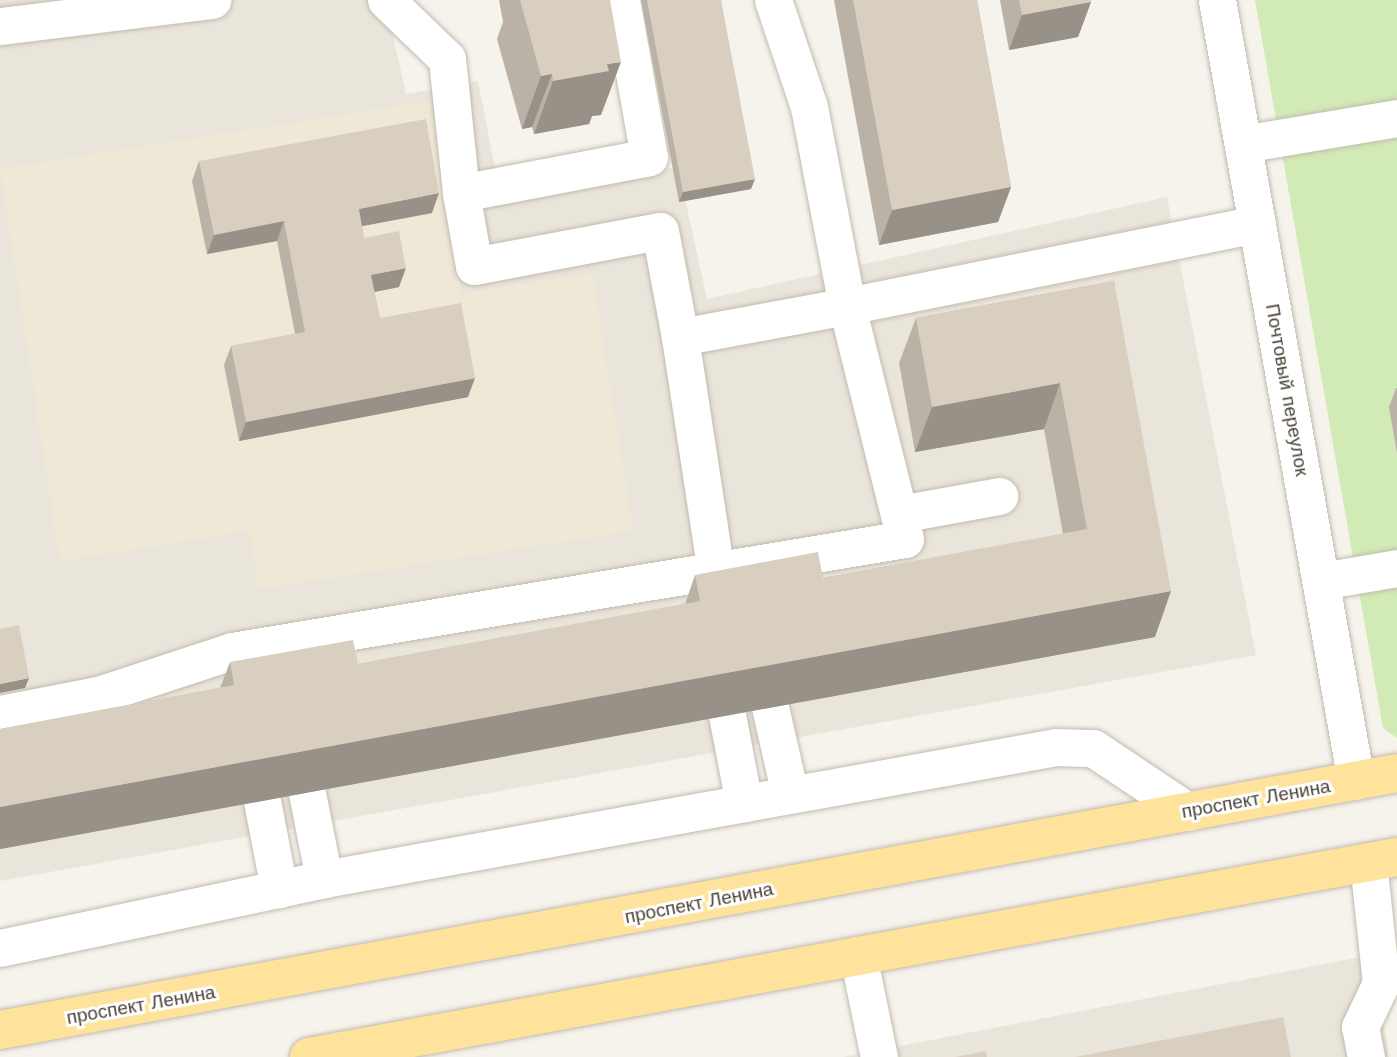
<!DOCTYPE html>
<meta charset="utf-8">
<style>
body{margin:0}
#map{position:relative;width:1397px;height:1057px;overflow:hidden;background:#f6f3ec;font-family:"Work Sans",sans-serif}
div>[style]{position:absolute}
.residential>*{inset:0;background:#eae5da}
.education>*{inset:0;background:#efe8d6}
.green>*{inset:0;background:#d2eab5}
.roads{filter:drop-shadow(0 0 2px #c2bbae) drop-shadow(0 0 2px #c2bbae)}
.minor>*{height:37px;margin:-18.5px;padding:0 18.5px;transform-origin:18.5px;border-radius:18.5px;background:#fff}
.major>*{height:38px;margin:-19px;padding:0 19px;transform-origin:19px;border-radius:19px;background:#ffe39c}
.wall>*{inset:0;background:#bab2a6}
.shaded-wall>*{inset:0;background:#979187}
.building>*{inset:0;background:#d8cfc1}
span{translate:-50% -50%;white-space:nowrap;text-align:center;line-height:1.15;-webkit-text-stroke:6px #fff;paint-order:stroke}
.street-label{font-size:19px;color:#4b4439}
</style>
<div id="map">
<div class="residential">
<div style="clip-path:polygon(0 0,385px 0,406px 94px,478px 81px,500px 194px,678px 167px,707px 299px,1167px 197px,1256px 655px,0 881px)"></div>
<div style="clip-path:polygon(1371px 955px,1389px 1057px,843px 1057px)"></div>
</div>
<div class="education">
<div style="clip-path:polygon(431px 101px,461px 294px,592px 273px,633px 531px,259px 589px,249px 531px,60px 561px,0 169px)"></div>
</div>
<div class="green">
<div style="clip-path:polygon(1255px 0,1397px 0,1397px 738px,1383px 728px)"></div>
</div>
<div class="roads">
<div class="minor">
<div style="left:386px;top:0;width:85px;rotate:44deg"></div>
<div style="left:447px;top:59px;width:135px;rotate:84deg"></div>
<div style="left:461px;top:193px;width:191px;rotate:-10.8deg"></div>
<div style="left:649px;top:157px;width:159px;rotate:-100.1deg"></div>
<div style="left:1217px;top:0;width:793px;rotate:79.91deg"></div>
<div style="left:0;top:26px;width:214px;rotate:-7deg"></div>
<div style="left:1243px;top:144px;width:156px;rotate:-9.6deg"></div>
<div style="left:461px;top:193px;width:74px;rotate:79.9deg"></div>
<div style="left:474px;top:266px;width:189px;rotate:-10.7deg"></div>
<div style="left:660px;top:231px;width:108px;rotate:79.3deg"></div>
<div style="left:900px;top:514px;width:101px;rotate:-10.3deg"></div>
<div style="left:1321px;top:581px;width:77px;rotate:-9.7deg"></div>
<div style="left:709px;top:589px;width:24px;rotate:-75deg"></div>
<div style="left:715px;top:566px;width:232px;rotate:-98.7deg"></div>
<div style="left:680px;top:337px;width:170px;rotate:-10.5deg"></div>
<div style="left:847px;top:306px;width:203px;rotate:-100.8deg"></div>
<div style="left:809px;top:107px;width:113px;rotate:-108.6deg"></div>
<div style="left:770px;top:707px;width:90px;rotate:77.2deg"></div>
<div style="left:0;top:714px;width:100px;rotate:-11deg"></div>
<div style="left:98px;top:695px;width:141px;rotate:-18.2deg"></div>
<div style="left:232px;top:651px;width:682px;rotate:-9.45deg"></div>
<div style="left:905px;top:539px;width:240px;rotate:-104deg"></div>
<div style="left:847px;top:306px;width:418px;rotate:-11.3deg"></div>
<div style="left:727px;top:715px;width:90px;rotate:79.1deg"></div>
<div style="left:307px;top:793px;width:88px;rotate:78.8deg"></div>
<div style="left:262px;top:801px;width:90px;rotate:79.1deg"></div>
<div style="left:0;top:948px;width:331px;rotate:-12deg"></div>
<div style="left:324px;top:879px;width:744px;rotate:-10.22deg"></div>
<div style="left:1056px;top:747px;width:37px;rotate:2deg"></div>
<div style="left:1093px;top:748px;width:115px;rotate:33.7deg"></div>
<div style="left:858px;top:955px;width:104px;rotate:78.4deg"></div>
<div style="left:1366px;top:1057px;width:31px;rotate:-101deg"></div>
<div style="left:1360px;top:1027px;width:49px;rotate:-64.5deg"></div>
<div style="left:1381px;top:983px;width:122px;rotate:-96.1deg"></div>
</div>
<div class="major">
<div style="left:0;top:1030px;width:1420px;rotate:-10.42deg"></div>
<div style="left:309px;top:1057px;width:1106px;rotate:-10.42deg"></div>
</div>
</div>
<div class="wall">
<div style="clip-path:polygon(499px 0,610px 0,601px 115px,592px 116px,589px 124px,534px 134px,532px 127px,522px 129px,497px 39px,503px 22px)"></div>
<div style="clip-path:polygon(641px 0,721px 0,751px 189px,679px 202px)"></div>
<div style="clip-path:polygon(834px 0,977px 0,1011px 187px,998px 222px,879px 245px)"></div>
<div style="clip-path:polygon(1000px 0,1091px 0,1091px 2px,1078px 37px,1009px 50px)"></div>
<div style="clip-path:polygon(199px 161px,432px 213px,362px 226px,364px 238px,399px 287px,374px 292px,380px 318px,468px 397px,239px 441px,224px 365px,231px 346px,295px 334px,277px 241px,207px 254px,192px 181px)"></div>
<div style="clip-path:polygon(1114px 281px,1155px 637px,0 849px,0 729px,220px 688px,230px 662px,358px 664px,685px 604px,695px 575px,823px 578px,1063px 534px,1044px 429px,915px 452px,899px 363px,916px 318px)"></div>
<div style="clip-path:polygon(1396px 388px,1397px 388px,1397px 453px,1389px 407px)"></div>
</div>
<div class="shaded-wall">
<div style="clip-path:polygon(1091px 2px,1078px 37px,1009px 50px,1022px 15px)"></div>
<div style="clip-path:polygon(621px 62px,601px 115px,592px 116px,589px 124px,534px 134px,553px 81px,607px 64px)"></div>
<div style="clip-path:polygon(552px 74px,532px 127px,522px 129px,541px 76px)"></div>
<div style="clip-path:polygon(755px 179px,751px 189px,679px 202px,683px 192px)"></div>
<div style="clip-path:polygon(1011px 187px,998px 222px,879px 245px,892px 210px)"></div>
<div style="clip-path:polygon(439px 193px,432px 213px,352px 228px,359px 209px)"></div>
<div style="clip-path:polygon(284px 221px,277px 241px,207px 254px,214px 235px)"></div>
<div style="clip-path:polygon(406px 268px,399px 287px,364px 294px,371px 275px)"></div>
<div style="clip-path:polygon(475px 378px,468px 397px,239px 441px,246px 422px)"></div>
<div style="clip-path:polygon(1060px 383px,1044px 429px,915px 452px,932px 407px)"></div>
<div style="clip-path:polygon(1171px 591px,1155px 637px,0 849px,0 807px)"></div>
<div style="clip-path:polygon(29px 678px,25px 688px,0 693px,0 684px)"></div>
</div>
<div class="building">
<div style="clip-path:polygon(520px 0,610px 0,621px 62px,607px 64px,609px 71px,553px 81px,552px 74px,541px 76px)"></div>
<div style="clip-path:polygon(647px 0,721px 0,755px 179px,683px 192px)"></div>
<div style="clip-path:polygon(853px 0,977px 0,1011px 187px,892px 210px)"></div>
<div style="clip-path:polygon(1019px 0,1091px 0,1091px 2px,1022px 15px)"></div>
<div style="clip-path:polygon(426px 119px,439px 193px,359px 209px,364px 238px,399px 231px,406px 268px,371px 275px,380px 318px,461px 303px,475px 378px,246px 422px,231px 346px,305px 332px,284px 221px,214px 235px,199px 161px)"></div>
<div style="clip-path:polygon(1114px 281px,1171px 591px,0 807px,0 729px,234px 685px,230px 662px,353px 640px,358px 664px,700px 601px,695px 575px,818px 552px,823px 578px,1087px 529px,1060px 383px,932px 407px,916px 318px)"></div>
<div style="clip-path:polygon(19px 625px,29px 678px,0 684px,0 629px)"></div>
<div style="clip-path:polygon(1283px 1017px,1291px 1057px,1075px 1057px)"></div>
<div style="clip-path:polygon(986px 1051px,987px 1057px,955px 1057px)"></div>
</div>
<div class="street-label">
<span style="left:1287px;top:390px;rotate:80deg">Почтовый переулок</span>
<span style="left:1256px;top:799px;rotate:-10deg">проспект Ленина</span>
<span style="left:699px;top:903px;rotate:-11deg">проспект Ленина</span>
<span style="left:141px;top:1005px;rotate:-10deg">проспект Ленина</span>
</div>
</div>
